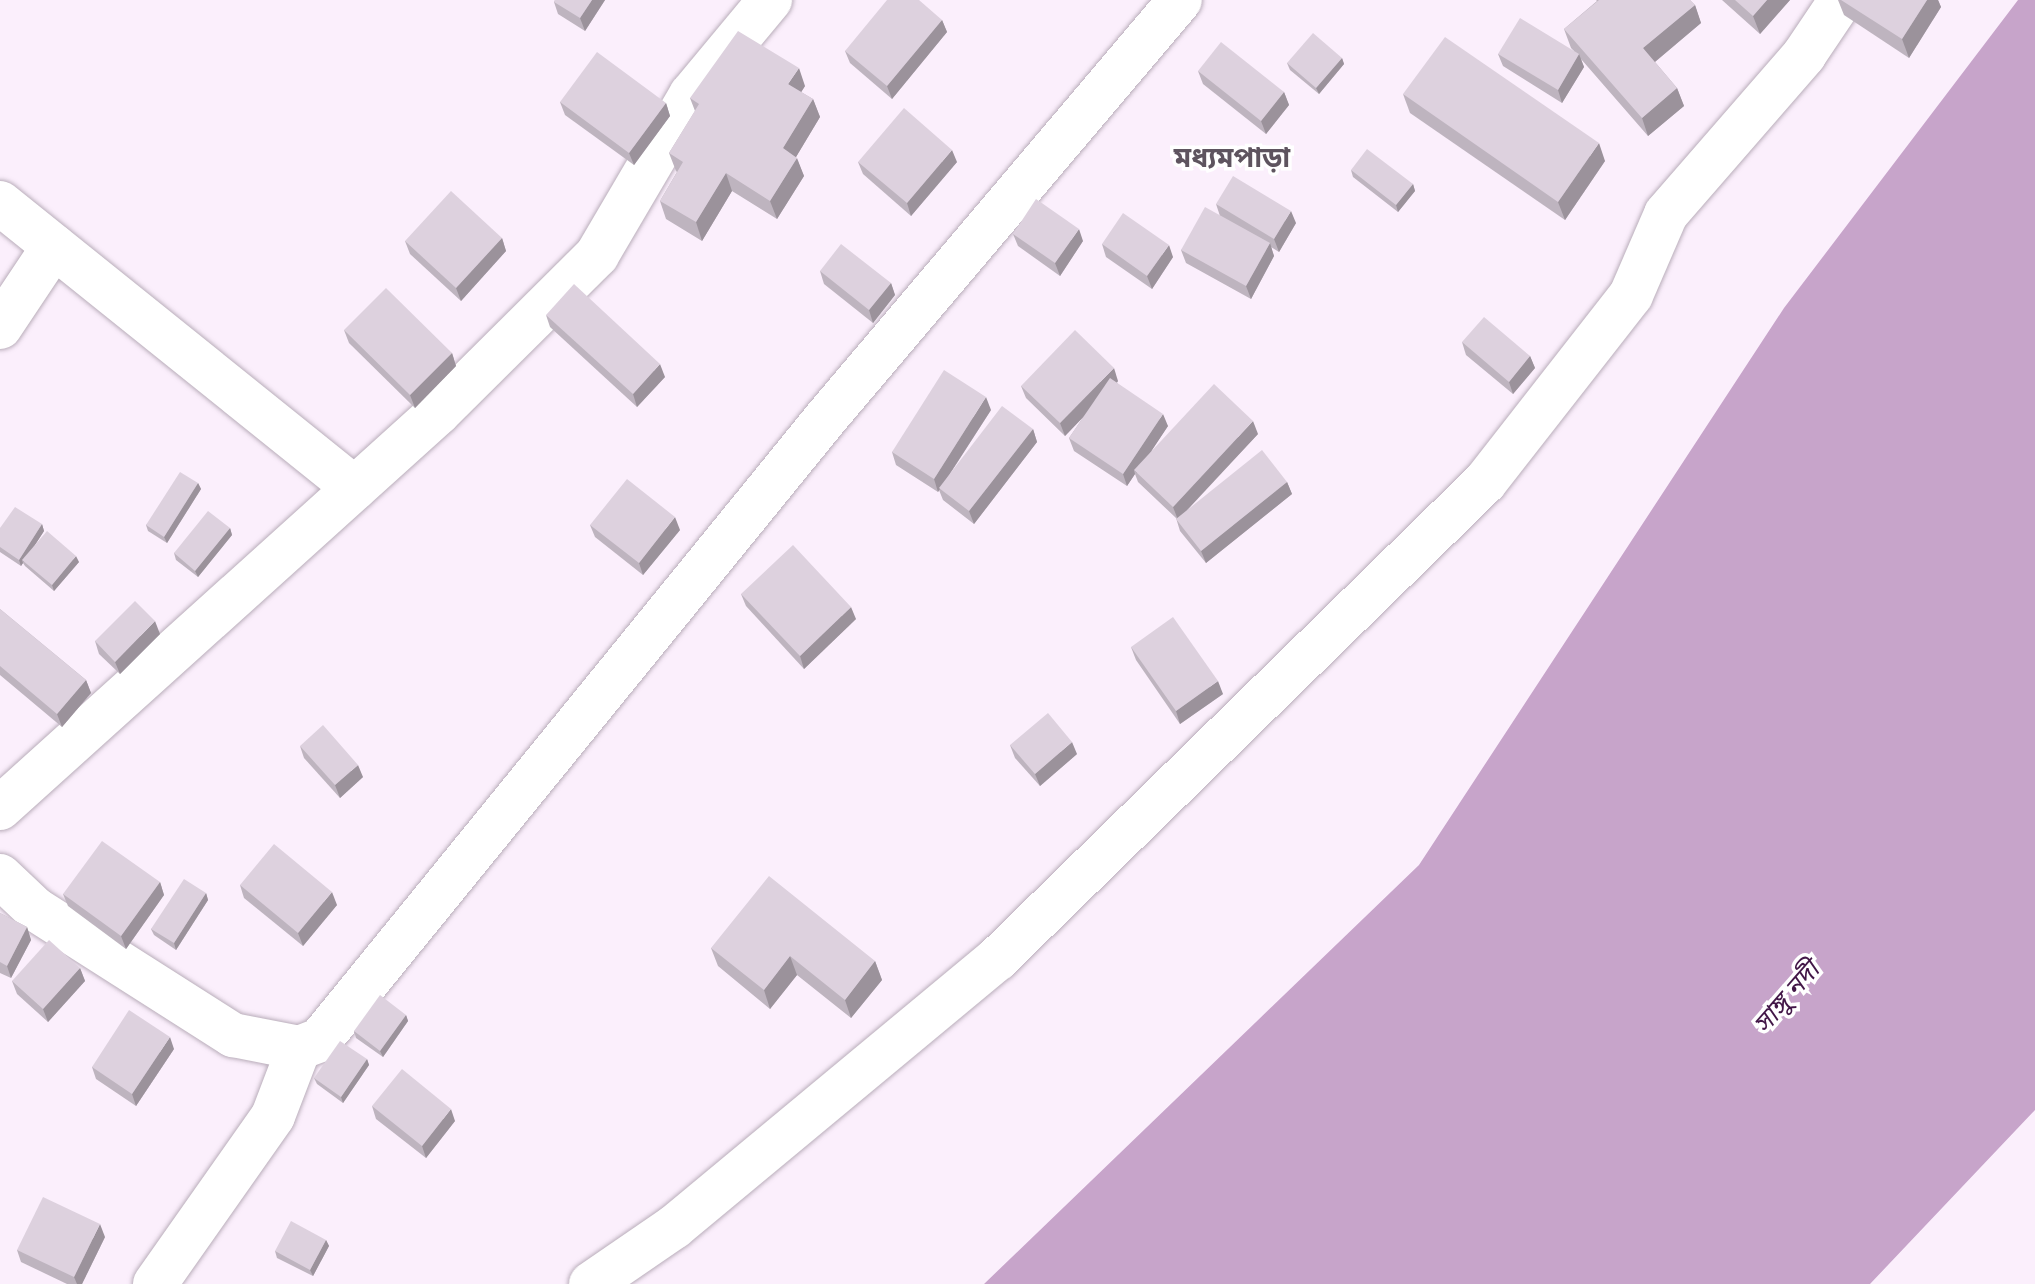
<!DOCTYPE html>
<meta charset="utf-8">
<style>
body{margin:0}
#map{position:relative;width:2035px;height:1284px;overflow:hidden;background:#fbeffc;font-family:Quicksand,"Noto Sans Bengali",sans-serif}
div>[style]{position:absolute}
.water>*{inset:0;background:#c7a4ca}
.roads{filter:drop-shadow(0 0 2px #b9adba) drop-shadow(0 0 2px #b9adba)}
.minor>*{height:44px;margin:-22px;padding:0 22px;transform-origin:22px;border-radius:22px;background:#fff}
.wall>*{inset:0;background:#beb4bf}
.shaded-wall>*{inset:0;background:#9b929b}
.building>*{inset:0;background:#ddd1de}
span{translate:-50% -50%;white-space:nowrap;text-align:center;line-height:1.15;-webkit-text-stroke:7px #fff;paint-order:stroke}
.water-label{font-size:26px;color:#421647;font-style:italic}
.quarter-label{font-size:28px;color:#5e545f;font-weight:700}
</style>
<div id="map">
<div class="water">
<div style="clip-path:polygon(2018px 0,2035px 0,2035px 1110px,1870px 1284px,984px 1284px,1419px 865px,1784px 308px)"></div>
</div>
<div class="roads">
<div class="minor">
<div style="left:0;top:203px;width:455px;rotate:38.8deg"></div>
<div style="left:0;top:327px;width:97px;rotate:-56.3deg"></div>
<div style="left:0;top:808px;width:591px;rotate:-42.05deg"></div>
<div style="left:439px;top:412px;width:223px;rotate:-44.8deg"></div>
<div style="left:597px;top:255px;width:186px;rotate:-59.6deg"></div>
<div style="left:691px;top:95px;width:124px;rotate:-50.3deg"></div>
<div style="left:0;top:876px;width:48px;rotate:43.3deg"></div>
<div style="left:35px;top:909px;width:235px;rotate:32.5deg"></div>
<div style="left:233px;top:1035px;width:67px;rotate:11.1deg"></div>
<div style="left:299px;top:1048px;width:22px;rotate:-21deg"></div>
<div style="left:320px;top:1040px;width:800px;rotate:-50.88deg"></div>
<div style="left:825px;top:419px;width:549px;rotate:-49.73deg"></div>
<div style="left:155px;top:1284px;width:205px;rotate:-54.9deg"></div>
<div style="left:273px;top:1116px;width:73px;rotate:-69.1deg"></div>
<div style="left:591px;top:1284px;width:101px;rotate:-34.5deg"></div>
<div style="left:674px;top:1227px;width:420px;rotate:-39.7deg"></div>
<div style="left:997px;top:959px;width:682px;rotate:-44.35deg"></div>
<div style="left:1485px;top:482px;width:237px;rotate:-52deg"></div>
<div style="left:1631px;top:295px;width:88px;rotate:-66.6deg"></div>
<div style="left:1666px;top:214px;width:211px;rotate:-49deg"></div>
<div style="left:1804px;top:55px;width:66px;rotate:-56.1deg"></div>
</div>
</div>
<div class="wall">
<div style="clip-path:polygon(555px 0,605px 0,585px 31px,558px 14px,554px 2px)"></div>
<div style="clip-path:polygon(1596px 0,1690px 0,1695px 5px,1701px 23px,1655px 62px,1677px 88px,1684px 106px,1648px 136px,1581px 59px,1584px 67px,1562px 103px,1503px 66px,1498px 54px,1574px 51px,1571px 48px,1564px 29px,1597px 1px)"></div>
<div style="clip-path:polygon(1722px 0,1790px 0,1760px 34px)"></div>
<div style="clip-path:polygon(1838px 0,1938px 0,1941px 7px,1909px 58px,1844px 15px)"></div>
<div style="clip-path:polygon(942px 20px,947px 32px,892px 99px,850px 63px,845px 51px)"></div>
<div style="clip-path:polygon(1342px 58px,1344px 64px,1319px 94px,1290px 70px,1287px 63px)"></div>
<div style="clip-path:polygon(1198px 71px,1284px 92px,1289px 105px,1266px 134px,1203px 84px)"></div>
<div style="clip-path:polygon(805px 86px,801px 92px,813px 99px,820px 117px,796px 157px,804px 176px,777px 219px,732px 191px,702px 241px,666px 219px,660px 201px,677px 172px,676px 171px,669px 153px,695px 111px,690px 98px)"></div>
<div style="clip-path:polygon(1403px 94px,1605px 161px,1565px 220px,1410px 113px)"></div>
<div style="clip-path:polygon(560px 102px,666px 103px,670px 116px,634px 165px,565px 115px)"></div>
<div style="clip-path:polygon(858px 162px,957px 162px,911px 216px,863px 174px)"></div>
<div style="clip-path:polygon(1351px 170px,1413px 184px,1415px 191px,1398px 212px,1353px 177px)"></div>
<div style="clip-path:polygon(1216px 204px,1296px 223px,1279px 252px,1271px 247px,1274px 256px,1251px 299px,1186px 263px,1181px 250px,1220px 216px)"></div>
<div style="clip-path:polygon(1013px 234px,1083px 241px,1060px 276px,1018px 246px)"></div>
<div style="clip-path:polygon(502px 238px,506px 251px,461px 301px,410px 254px,405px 241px)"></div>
<div style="clip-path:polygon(1102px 244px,1173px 257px,1152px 289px,1106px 257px)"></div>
<div style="clip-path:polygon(820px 271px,891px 283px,895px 295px,873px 323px,824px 284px)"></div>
<div style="clip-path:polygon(546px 315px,665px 377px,637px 407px,550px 327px)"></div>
<div style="clip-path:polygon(344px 330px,452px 353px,456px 366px,415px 408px,349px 343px)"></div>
<div style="clip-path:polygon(1462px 342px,1530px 356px,1535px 368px,1513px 394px,1466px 355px)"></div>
<div style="clip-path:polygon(1118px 381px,1117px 383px,1168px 426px,1151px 451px,1258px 434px,1186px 510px,1287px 482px,1292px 494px,1206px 563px,1180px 531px,1176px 518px,1138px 482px,1135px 474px,1127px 486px,1074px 451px,1069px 438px,1084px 416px,1065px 436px,1026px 398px,1021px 386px)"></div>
<div style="clip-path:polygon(991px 410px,950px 474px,1033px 429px,1037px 442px,974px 524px,943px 500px,939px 490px,938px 492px,896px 465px,892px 452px)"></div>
<div style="clip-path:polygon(198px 483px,201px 489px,167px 543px,148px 531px,146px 525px)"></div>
<div style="clip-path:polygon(42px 524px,44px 531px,35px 545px,79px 562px,54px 591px,25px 566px,23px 563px,21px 566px,0 552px,0 528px)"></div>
<div style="clip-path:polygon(590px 525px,680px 530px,643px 575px,595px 537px)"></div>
<div style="clip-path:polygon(230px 528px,232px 535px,198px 577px,176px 560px,174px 553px)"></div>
<div style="clip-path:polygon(741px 594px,856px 619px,804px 669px,746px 606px)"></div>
<div style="clip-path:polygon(0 609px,86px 680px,91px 693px,62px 727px,0 675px)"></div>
<div style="clip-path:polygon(160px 634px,120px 674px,99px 654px,95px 641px)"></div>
<div style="clip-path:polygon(1131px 647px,1223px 694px,1180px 724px,1136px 660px)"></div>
<div style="clip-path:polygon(1010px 745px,1077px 754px,1040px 786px,1015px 758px)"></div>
<div style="clip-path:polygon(300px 746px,363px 777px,340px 798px,304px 758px)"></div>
<div style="clip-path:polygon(160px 882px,164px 895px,126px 949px,68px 906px,63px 894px)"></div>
<div style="clip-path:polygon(240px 885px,337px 905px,303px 946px,244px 898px)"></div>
<div style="clip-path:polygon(206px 893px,208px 900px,176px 950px,154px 935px,151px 929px)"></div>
<div style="clip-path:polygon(0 913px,27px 927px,31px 940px,11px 978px,0 973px)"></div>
<div style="clip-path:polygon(711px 948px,875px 961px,882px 980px,851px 1018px,797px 975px,770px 1009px,718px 966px)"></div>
<div style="clip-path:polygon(80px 968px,85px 981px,48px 1022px,17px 994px,12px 981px)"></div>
<div style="clip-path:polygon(406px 1015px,408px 1021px,383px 1057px,356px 1038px,354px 1031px)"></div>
<div style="clip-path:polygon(174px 1049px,136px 1106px,96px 1079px,92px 1067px)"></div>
<div style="clip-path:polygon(367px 1059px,369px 1065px,343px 1103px,317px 1084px,314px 1078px)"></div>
<div style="clip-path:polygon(372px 1106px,455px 1121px,426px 1158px,376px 1119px)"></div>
<div style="clip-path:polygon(105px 1237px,82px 1284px,67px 1284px,21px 1262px,17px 1250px)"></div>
<div style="clip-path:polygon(326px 1240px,329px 1246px,313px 1276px,277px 1258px,275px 1251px)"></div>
</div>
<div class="shaded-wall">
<div style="clip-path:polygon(592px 0,605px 0,585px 31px,580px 18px)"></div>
<div style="clip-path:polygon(1767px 0,1790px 0,1760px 34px,1753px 16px)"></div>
<div style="clip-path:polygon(1927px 0,1938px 0,1941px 7px,1909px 58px,1902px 39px)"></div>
<div style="clip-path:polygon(1695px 5px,1701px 23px,1650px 66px,1643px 48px)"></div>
<div style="clip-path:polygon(942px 20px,947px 32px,892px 99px,887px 86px)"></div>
<div style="clip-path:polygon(1579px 54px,1584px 67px,1562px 103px,1558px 90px)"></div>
<div style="clip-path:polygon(1342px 58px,1344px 64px,1319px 94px,1316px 88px)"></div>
<div style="clip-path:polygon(799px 68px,805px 86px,795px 102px,788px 84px)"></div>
<div style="clip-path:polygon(1677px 88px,1684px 106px,1648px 136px,1642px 118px)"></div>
<div style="clip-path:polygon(1284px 92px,1289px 105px,1266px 134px,1261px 121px)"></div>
<div style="clip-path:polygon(813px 99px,820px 117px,790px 167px,783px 148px)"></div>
<div style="clip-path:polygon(666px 103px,670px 116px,634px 165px,629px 153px)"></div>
<div style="clip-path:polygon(1599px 143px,1605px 161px,1565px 220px,1558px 202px)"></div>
<div style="clip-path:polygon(952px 150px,957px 162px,911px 216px,907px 203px)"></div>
<div style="clip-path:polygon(797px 158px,804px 176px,777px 219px,770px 201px)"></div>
<div style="clip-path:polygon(726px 173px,732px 191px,702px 241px,696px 222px)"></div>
<div style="clip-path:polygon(1413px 184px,1415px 191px,1398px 212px,1396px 205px)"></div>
<div style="clip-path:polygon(1291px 211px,1296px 223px,1279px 252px,1274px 239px)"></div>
<div style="clip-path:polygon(1079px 229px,1083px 241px,1060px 276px,1055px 263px)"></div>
<div style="clip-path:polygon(502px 238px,506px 251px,461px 301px,456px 288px)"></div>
<div style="clip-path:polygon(1270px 243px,1274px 256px,1251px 299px,1246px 286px)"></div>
<div style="clip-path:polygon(1169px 245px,1173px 257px,1152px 289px,1147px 276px)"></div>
<div style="clip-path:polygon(891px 283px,895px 295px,873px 323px,869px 310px)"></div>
<div style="clip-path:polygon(452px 353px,456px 366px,415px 408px,410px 395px)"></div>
<div style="clip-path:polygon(1530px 356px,1535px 368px,1513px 394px,1509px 382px)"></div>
<div style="clip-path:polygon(660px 364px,665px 377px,637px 407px,633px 394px)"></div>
<div style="clip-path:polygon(1114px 368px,1118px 381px,1065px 436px,1060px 423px)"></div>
<div style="clip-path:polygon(986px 397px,991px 410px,938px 492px,934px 479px)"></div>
<div style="clip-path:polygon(1163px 414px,1168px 426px,1137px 473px,1134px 470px,1135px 474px,1127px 486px,1123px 474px)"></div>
<div style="clip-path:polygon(1253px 421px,1258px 434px,1178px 520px,1173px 507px)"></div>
<div style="clip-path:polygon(1033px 429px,1037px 442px,974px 524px,969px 511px)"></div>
<div style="clip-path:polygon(1287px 482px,1292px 494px,1206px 563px,1201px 551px)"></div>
<div style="clip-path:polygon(198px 483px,201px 489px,167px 543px,164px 537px)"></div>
<div style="clip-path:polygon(675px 517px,680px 530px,643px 575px,639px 563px)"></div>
<div style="clip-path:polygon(42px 524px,44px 531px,24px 562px,22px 560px,23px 563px,21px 566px,19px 560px)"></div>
<div style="clip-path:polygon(230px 528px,232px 535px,198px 577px,195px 571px)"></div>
<div style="clip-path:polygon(76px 556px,79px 562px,54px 591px,52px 585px)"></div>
<div style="clip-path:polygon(851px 607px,856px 619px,804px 669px,800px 656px)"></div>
<div style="clip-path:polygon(155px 621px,160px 634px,120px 674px,115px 662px)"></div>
<div style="clip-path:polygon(86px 680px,91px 693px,62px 727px,57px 714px)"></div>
<div style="clip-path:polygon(1218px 681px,1223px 694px,1180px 724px,1176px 711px)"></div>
<div style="clip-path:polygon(1072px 742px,1077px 754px,1040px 786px,1035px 774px)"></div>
<div style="clip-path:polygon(358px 765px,363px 777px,340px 798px,335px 785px)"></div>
<div style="clip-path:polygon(160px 882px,164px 895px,126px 949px,121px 936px)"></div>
<div style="clip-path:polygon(332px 892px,337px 905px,303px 946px,298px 933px)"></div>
<div style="clip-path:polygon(206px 893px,208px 900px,176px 950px,174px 943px)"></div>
<div style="clip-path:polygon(27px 927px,31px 940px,11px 978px,7px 966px)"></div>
<div style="clip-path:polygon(790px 956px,797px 975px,770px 1009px,764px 990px)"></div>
<div style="clip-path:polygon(875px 961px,882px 980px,851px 1018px,845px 1000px)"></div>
<div style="clip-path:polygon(80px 968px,85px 981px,48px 1022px,43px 1009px)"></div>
<div style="clip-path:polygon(406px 1015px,408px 1021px,383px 1057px,380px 1051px)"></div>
<div style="clip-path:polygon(170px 1037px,174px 1049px,136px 1106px,132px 1094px)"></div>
<div style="clip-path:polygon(367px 1059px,369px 1065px,343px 1103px,341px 1097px)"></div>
<div style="clip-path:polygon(451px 1109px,455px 1121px,426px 1158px,422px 1146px)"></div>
<div style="clip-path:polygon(100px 1224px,105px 1237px,82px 1284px,77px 1284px,74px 1277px)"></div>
<div style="clip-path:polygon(326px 1240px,329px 1246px,313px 1276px,310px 1270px)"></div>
</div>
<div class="building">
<div style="clip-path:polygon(555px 0,592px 0,580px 18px,554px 2px)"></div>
<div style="clip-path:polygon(887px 0,919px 0,942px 20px,887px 86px,845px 51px)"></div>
<div style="clip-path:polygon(1599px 0,1690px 0,1695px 5px,1643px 48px,1677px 88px,1642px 118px,1564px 29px)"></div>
<div style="clip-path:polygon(1735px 0,1767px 0,1753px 16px)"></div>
<div style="clip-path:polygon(1841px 0,1927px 0,1902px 39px)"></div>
<div style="clip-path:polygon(1520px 18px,1579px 54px,1558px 90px,1498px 54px)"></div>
<div style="clip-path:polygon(738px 31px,799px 68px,788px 84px,813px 99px,783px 148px,797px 158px,770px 201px,726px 173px,696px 222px,660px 201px,683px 162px,669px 153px,699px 104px,690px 98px)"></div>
<div style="clip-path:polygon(1313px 33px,1342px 58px,1316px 88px,1287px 63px)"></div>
<div style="clip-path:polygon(1445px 37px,1599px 143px,1558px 202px,1403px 94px)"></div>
<div style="clip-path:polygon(1221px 42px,1284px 92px,1261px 121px,1198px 71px)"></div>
<div style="clip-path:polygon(597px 52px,666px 103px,629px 153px,560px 102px)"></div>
<div style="clip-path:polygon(904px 108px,952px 150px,907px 203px,858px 162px)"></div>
<div style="clip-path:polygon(1367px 149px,1413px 184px,1396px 205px,1351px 170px)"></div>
<div style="clip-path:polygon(1233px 176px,1291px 211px,1274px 239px,1216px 204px)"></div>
<div style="clip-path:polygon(451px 191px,502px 238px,456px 288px,405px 241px)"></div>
<div style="clip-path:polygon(1036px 199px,1079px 229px,1055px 263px,1013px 234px)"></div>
<div style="clip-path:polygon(1205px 207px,1270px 243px,1246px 286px,1181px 250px)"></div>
<div style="clip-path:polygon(1123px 213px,1169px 245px,1147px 276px,1102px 244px)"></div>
<div style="clip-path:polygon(841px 244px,891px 283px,869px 310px,820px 271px)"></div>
<div style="clip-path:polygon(574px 284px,660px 364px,633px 394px,546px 315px)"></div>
<div style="clip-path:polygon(386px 288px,452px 353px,410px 395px,344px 330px)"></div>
<div style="clip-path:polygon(1484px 317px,1530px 356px,1509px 382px,1462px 342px)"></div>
<div style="clip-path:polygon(1075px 330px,1114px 368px,1060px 423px,1021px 386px)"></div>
<div style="clip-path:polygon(944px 370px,986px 397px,934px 479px,892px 452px)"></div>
<div style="clip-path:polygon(1110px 378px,1163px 414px,1123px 474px,1069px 438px)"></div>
<div style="clip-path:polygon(1214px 384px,1253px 421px,1173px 507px,1134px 470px)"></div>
<div style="clip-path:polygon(1002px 406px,1033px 429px,969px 511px,939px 488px)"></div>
<div style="clip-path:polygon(1262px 450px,1287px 482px,1201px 551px,1176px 519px)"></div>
<div style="clip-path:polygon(180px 472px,198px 483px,164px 537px,146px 525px)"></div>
<div style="clip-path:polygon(627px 479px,675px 517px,639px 563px,590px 525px)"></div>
<div style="clip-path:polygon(15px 507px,42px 524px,19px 560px,0 547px,0 528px)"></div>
<div style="clip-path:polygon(208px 511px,230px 528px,195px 571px,174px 553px)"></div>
<div style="clip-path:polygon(47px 531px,76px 556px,52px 585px,22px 560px)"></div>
<div style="clip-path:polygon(793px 545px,851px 607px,800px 656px,741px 594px)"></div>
<div style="clip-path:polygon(135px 601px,155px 621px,115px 662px,95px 641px)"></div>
<div style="clip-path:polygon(0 609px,86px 680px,57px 714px,0 666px)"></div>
<div style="clip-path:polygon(1173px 617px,1218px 681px,1176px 711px,1131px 647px)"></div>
<div style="clip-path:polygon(1048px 713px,1072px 742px,1035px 774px,1010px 745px)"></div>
<div style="clip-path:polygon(323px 725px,358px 765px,335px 785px,300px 746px)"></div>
<div style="clip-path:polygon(102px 841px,160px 882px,121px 936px,63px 894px)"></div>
<div style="clip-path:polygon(274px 844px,332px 892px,298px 933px,240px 885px)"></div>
<div style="clip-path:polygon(769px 876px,875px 961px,845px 1000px,790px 956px,764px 990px,711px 948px)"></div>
<div style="clip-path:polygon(184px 879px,206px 893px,174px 943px,151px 929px)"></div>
<div style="clip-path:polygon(0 913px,27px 927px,7px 966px,0 962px)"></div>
<div style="clip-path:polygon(49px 940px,80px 968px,43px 1009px,12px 981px)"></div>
<div style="clip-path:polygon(380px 995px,406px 1015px,380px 1051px,354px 1031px)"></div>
<div style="clip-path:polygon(129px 1010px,170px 1037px,132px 1094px,92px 1067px)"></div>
<div style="clip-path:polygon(340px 1041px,367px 1059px,341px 1097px,314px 1078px)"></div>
<div style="clip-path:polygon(402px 1069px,451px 1109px,422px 1146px,372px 1106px)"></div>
<div style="clip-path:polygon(43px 1197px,100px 1224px,74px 1277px,17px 1250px)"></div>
<div style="clip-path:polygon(291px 1221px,326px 1240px,310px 1270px,275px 1251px)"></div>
</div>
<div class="water-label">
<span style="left:1786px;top:997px;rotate:-49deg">সাঙ্গু নদী</span>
</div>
<div class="quarter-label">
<span style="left:1232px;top:157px">মধ্যমপাড়া</span>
</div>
</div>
